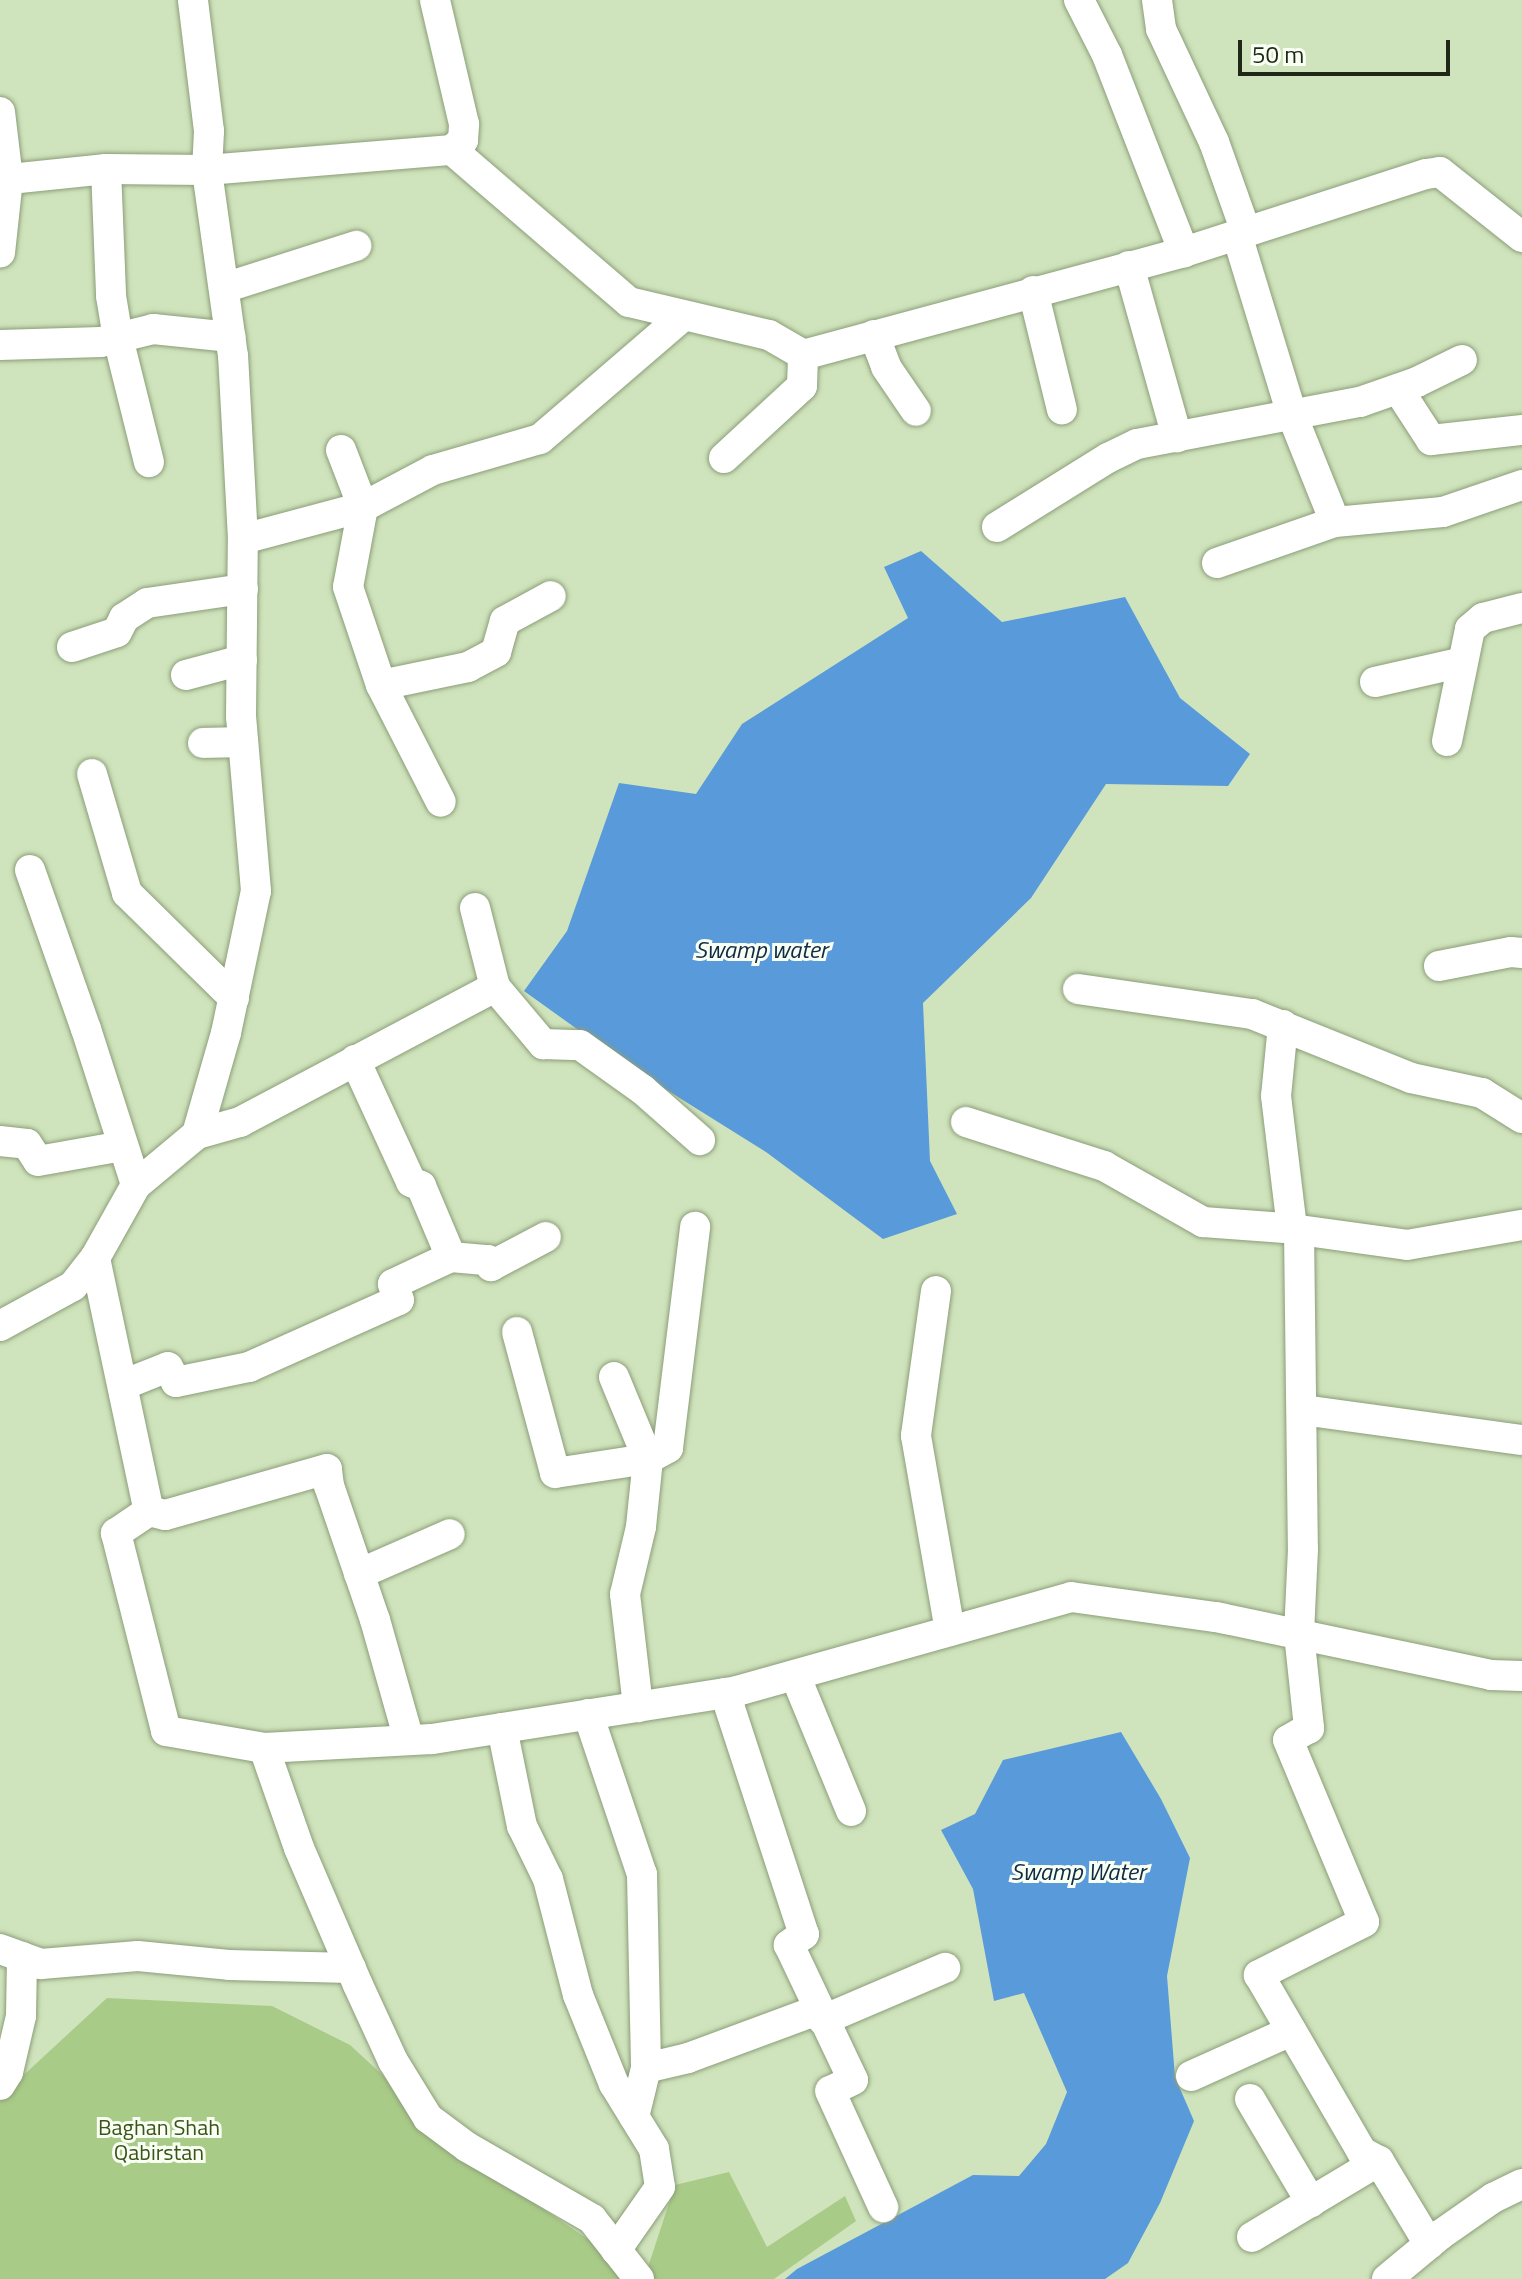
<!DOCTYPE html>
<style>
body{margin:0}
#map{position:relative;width:1522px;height:2279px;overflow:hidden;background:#cfe3bc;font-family:"Titillium Web",sans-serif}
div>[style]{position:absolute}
.green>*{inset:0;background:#a9cb88}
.water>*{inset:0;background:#599adb}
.roads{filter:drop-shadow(0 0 2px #8b9e79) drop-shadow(0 0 2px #8b9e79)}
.minor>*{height:30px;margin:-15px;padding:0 15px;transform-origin:15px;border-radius:15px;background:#fff}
span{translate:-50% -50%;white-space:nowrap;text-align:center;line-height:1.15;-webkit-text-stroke:6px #f9fff3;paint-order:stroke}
.park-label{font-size:22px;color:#3b541b}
.water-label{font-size:24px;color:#0f2b45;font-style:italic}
.scale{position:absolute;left:1238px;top:40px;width:212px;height:36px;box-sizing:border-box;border:4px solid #1f2718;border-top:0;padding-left:10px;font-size:24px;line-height:28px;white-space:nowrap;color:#1f2718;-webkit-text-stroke:6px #f9fff3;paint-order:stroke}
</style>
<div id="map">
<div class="green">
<div style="clip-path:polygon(107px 1998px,272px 2006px,350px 2045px,401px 2092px,423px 2128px,598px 2246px,620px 2279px,0 2279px,0 2097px)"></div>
<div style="clip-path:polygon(729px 2172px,767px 2247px,845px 2196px,856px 2221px,774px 2279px,654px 2279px,647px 2270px,675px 2185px)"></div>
</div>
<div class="water">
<div style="clip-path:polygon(921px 551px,1002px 622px,1125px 597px,1180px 698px,1250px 754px,1228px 786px,1106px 784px,1031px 898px,923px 1003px,930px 1161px,957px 1214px,883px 1239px,766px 1152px,630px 1067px,524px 991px,567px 931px,619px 783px,696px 794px,742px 724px,908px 618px,884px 567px)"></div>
<div style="clip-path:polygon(1121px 1732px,1161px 1799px,1190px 1858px,1167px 1976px,1175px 2077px,1194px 2121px,1160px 2203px,1128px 2263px,1105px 2279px,785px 2279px,797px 2269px,973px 2175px,1019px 2176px,1046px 2144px,1067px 2092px,1024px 1993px,994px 2001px,973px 1889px,941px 1830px,975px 1814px,1003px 1760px)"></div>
</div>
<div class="roads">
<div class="minor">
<div style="left:1079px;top:0;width:62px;rotate:63deg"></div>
<div style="left:1107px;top:55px;width:212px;rotate:68.7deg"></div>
<div style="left:1157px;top:0;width:29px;rotate:82deg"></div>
<div style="left:1161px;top:29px;width:125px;rotate:64.9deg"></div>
<div style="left:1214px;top:142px;width:96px;rotate:70.4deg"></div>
<div style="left:0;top:112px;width:67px;rotate:83.2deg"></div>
<div style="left:8px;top:179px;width:74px;rotate:96.2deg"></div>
<div style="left:452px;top:150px;width:233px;rotate:40.7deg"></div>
<div style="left:629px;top:302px;width:144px;rotate:13.3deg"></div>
<div style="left:769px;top:335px;width:39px;rotate:30deg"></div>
<div style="left:803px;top:355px;width:395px;rotate:-15.1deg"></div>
<div style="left:1184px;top:252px;width:254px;rotate:-17.9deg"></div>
<div style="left:1426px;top:174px;width:14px;rotate:-8deg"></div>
<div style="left:1440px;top:172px;width:105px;rotate:38.4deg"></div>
<div style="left:106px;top:169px;width:127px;rotate:87.7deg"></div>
<div style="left:111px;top:296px;width:43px;rotate:80.5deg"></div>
<div style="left:118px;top:338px;width:128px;rotate:76deg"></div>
<div style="left:0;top:180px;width:107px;rotate:-5.9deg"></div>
<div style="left:106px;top:169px;width:101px;rotate:0.6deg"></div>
<div style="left:207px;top:170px;width:246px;rotate:-4.7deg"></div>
<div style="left:452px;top:150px;width:15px;rotate:-42deg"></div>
<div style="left:463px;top:140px;width:16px;rotate:-86deg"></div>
<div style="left:464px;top:124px;width:127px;rotate:-103.2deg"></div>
<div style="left:1237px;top:235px;width:188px;rotate:73deg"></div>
<div style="left:1292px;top:415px;width:115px;rotate:68.1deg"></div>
<div style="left:1129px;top:266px;width:178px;rotate:74.3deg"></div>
<div style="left:224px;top:288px;width:139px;rotate:-17.7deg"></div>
<div style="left:1033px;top:291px;width:122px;rotate:76.3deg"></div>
<div style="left:874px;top:335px;width:34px;rotate:69deg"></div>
<div style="left:886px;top:367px;width:53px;rotate:55.7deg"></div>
<div style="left:0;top:345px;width:101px;rotate:-1.7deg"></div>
<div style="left:101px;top:342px;width:54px;rotate:-14deg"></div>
<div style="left:153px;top:329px;width:78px;rotate:5.9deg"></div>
<div style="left:1398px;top:389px;width:61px;rotate:57.1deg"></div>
<div style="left:1431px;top:440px;width:92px;rotate:-6.3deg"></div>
<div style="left:341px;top:450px;width:61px;rotate:68.9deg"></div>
<div style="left:363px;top:507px;width:81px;rotate:100.6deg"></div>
<div style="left:348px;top:587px;width:103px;rotate:71.4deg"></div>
<div style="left:381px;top:685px;width:131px;rotate:62.9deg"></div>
<div style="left:724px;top:458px;width:106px;rotate:-42.7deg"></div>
<div style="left:802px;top:386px;width:31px;rotate:-88deg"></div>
<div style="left:997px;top:527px;width:131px;rotate:-31.9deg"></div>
<div style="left:1108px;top:458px;width:32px;rotate:-26deg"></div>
<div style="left:1137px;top:444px;width:227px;rotate:-10.7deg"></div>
<div style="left:1360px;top:402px;width:60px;rotate:-19.3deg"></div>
<div style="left:1417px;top:382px;width:50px;rotate:-26.1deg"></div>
<div style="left:243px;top:539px;width:124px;rotate:-14.9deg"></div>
<div style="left:363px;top:507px;width:79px;rotate:-27.9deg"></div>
<div style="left:433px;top:470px;width:111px;rotate:-16.2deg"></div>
<div style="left:540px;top:439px;width:187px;rotate:-40.7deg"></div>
<div style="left:1217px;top:563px;width:125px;rotate:-19.2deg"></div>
<div style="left:1335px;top:522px;width:108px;rotate:-5.3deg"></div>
<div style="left:1443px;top:512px;width:83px;rotate:-18.9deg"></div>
<div style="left:72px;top:647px;width:47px;rotate:-18.4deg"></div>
<div style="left:117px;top:632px;width:16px;rotate:-63deg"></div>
<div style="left:124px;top:618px;width:27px;rotate:-33deg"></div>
<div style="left:147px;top:603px;width:97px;rotate:-8.3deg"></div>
<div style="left:186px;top:675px;width:58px;rotate:-15deg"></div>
<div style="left:1375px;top:682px;width:90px;rotate:-12.8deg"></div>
<div style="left:381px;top:685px;width:89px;rotate:-11.7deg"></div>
<div style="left:468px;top:667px;width:32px;rotate:-28deg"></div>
<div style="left:496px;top:652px;width:32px;rotate:-74deg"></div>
<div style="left:505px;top:621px;width:52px;rotate:-28.5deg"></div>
<div style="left:1447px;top:741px;width:114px;rotate:-78.4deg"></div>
<div style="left:1470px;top:629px;width:17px;rotate:-40deg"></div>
<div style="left:1483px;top:618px;width:40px;rotate:-14.4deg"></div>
<div style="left:203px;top:743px;width:40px;rotate:-1.4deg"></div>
<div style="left:92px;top:774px;width:124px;rotate:73.6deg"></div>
<div style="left:127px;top:893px;width:150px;rotate:44.5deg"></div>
<div style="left:30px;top:870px;width:169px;rotate:70.6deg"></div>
<div style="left:86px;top:1029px;width:164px;rotate:72.2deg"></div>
<div style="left:475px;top:908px;width:81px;rotate:75.8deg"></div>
<div style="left:495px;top:987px;width:75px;rotate:49.9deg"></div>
<div style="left:543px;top:1044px;width:37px;rotate:2deg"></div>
<div style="left:580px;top:1045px;width:77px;rotate:35.5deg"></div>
<div style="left:643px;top:1090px;width:76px;rotate:41.3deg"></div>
<div style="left:1439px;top:966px;width:73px;rotate:-11deg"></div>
<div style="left:1511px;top:952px;width:11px;rotate:5deg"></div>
<div style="left:1078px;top:989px;width:176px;rotate:8.2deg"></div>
<div style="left:1252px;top:1014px;width:171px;rotate:21.9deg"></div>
<div style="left:1411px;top:1078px;width:73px;rotate:11.9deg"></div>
<div style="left:1482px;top:1093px;width:47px;rotate:32deg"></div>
<div style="left:1283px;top:1025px;width:71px;rotate:95.6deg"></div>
<div style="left:1276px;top:1096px;width:134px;rotate:83.1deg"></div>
<div style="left:355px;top:1060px;width:134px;rotate:65.3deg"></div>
<div style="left:411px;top:1182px;width:11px;rotate:22deg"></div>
<div style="left:421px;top:1186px;width:77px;rotate:67.1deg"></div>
<div style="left:966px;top:1122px;width:145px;rotate:17.7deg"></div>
<div style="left:1104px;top:1166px;width:114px;rotate:29.5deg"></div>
<div style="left:1203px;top:1222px;width:82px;rotate:4.2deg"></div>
<div style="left:1285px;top:1228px;width:123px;rotate:7.9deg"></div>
<div style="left:1407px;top:1245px;width:117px;rotate:-9.9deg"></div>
<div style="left:197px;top:1134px;width:45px;rotate:-15.6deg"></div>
<div style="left:240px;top:1122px;width:289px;rotate:-27.9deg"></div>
<div style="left:0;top:1141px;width:27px;rotate:6deg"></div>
<div style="left:27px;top:1144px;width:20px;rotate:57deg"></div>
<div style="left:38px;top:1161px;width:86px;rotate:-10deg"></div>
<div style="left:1299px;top:1230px;width:319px;rotate:89.3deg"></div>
<div style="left:1303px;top:1549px;width:85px;rotate:92.7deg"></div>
<div style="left:1299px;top:1634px;width:95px;rotate:83.9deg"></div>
<div style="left:1309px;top:1728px;width:24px;rotate:150deg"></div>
<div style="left:1288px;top:1740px;width:197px;rotate:67.3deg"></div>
<div style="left:1364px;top:1922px;width:118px;rotate:153.2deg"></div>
<div style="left:1259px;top:1975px;width:205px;rotate:59.8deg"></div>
<div style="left:1362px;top:2152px;width:19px;rotate:28deg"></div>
<div style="left:1379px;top:2161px;width:97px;rotate:58.9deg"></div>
<div style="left:95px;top:1258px;width:259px;rotate:78deg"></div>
<div style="left:936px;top:1291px;width:146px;rotate:97.9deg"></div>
<div style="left:916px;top:1436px;width:198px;rotate:80.1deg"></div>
<div style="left:0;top:1326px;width:83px;rotate:-28.7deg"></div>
<div style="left:73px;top:1286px;width:36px;rotate:-52deg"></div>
<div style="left:95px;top:1258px;width:84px;rotate:-60.7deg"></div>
<div style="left:136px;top:1185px;width:80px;rotate:-39.9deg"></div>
<div style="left:197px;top:1134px;width:105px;rotate:-74deg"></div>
<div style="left:226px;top:1033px;width:145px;rotate:-78.1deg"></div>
<div style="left:256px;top:891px;width:175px;rotate:-94.9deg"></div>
<div style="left:241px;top:717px;width:178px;rotate:-89.4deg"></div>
<div style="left:243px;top:539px;width:183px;rotate:-93.1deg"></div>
<div style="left:233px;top:356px;width:188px;rotate:-98deg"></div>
<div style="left:207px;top:170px;width:39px;rotate:-87deg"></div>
<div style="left:209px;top:131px;width:132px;rotate:-97deg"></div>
<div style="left:517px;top:1332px;width:146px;rotate:74.9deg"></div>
<div style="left:555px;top:1473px;width:94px;rotate:-8.6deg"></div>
<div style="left:648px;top:1459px;width:23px;rotate:-29deg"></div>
<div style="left:668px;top:1448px;width:223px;rotate:-83deg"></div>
<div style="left:614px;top:1377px;width:89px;rotate:67.5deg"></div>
<div style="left:648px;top:1459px;width:68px;rotate:95.9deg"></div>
<div style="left:641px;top:1527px;width:69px;rotate:103.4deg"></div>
<div style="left:625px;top:1594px;width:114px;rotate:83.4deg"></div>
<div style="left:123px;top:1385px;width:48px;rotate:-21.8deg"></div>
<div style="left:168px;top:1367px;width:17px;rotate:62deg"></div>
<div style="left:176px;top:1382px;width:75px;rotate:-11.6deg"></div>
<div style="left:249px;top:1367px;width:164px;rotate:-24.1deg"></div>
<div style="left:399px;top:1300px;width:17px;rotate:-111deg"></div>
<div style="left:393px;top:1284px;width:64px;rotate:-25deg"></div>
<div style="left:451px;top:1257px;width:37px;rotate:5deg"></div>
<div style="left:488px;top:1260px;width:7px;rotate:63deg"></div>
<div style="left:491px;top:1266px;width:62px;rotate:-27.8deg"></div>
<div style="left:1302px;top:1410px;width:222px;rotate:7.8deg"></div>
<div style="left:359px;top:1574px;width:99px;rotate:-23.7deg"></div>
<div style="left:795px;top:1675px;width:147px;rotate:67.6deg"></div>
<div style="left:725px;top:1693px;width:254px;rotate:71.9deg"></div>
<div style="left:804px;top:1934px;width:19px;rotate:144deg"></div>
<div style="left:789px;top:1945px;width:149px;rotate:64.6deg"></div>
<div style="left:853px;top:2080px;width:25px;rotate:154deg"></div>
<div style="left:830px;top:2091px;width:128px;rotate:65.4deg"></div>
<div style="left:588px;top:1714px;width:169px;rotate:71.4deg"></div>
<div style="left:642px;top:1874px;width:194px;rotate:88.8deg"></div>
<div style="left:646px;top:2068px;width:50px;rotate:103.8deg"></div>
<div style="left:502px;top:1728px;width:100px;rotate:78.5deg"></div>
<div style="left:522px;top:1826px;width:59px;rotate:63.9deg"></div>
<div style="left:548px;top:1879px;width:120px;rotate:75.5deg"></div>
<div style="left:578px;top:1995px;width:96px;rotate:68deg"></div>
<div style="left:614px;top:2084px;width:76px;rotate:58.4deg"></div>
<div style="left:654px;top:2149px;width:38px;rotate:81deg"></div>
<div style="left:660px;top:2187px;width:77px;rotate:124.9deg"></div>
<div style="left:409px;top:1740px;width:125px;rotate:-105.8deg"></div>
<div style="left:375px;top:1620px;width:142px;rotate:-108.9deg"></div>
<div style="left:329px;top:1486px;width:17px;rotate:-97deg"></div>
<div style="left:327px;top:1469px;width:168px;rotate:164.1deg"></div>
<div style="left:165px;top:1515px;width:16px;rotate:-166deg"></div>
<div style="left:149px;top:1511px;width:40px;rotate:146deg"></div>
<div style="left:116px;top:1533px;width:204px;rotate:75.8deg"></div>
<div style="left:166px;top:1731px;width:99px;rotate:9.8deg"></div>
<div style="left:264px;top:1748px;width:168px;rotate:-3.1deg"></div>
<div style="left:432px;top:1739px;width:309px;rotate:-8.9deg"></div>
<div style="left:737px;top:1691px;width:347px;rotate:-15.7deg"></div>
<div style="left:1071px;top:1597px;width:146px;rotate:7.9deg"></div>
<div style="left:1216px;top:1617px;width:281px;rotate:11.9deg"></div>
<div style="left:1491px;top:1675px;width:31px;rotate:2deg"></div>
<div style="left:264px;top:1748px;width:106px;rotate:70.7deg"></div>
<div style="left:299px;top:1848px;width:149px;rotate:66.7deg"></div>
<div style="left:358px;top:1985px;width:84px;rotate:65.3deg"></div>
<div style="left:393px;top:2061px;width:67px;rotate:58.4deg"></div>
<div style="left:428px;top:2118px;width:49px;rotate:36.6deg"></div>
<div style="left:467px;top:2147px;width:144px;rotate:29.9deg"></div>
<div style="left:592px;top:2219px;width:76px;rotate:51.9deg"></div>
<div style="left:0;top:1949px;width:44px;rotate:20.1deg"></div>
<div style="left:41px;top:1964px;width:97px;rotate:-4.7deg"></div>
<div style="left:138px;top:1956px;width:91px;rotate:5.6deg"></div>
<div style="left:229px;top:1965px;width:122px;rotate:1.4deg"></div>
<div style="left:823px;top:2020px;width:133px;rotate:-23.1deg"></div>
<div style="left:646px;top:2068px;width:43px;rotate:-13.4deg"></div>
<div style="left:688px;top:2058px;width:139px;rotate:-20.3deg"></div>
<div style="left:1191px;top:2076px;width:110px;rotate:-24.2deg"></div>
<div style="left:0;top:2085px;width:15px;rotate:-58deg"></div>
<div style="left:8px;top:2072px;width:57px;rotate:-76.9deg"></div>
<div style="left:21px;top:2016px;width:59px;rotate:-89deg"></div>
<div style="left:1250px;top:2099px;width:120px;rotate:59.4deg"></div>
<div style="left:1252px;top:2237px;width:148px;rotate:-30.9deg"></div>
<div style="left:1387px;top:2279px;width:69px;rotate:-39.7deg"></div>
<div style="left:1440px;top:2235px;width:65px;rotate:-34.9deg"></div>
<div style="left:1493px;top:2198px;width:32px;rotate:-26deg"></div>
</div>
</div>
<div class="park-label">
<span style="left:159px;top:2140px">Baghan Shah<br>Qabirstan</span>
</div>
<div class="water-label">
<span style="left:761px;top:950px">Swamp water</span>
<span style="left:1078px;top:1872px">Swamp Water</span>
</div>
<div class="scale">50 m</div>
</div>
